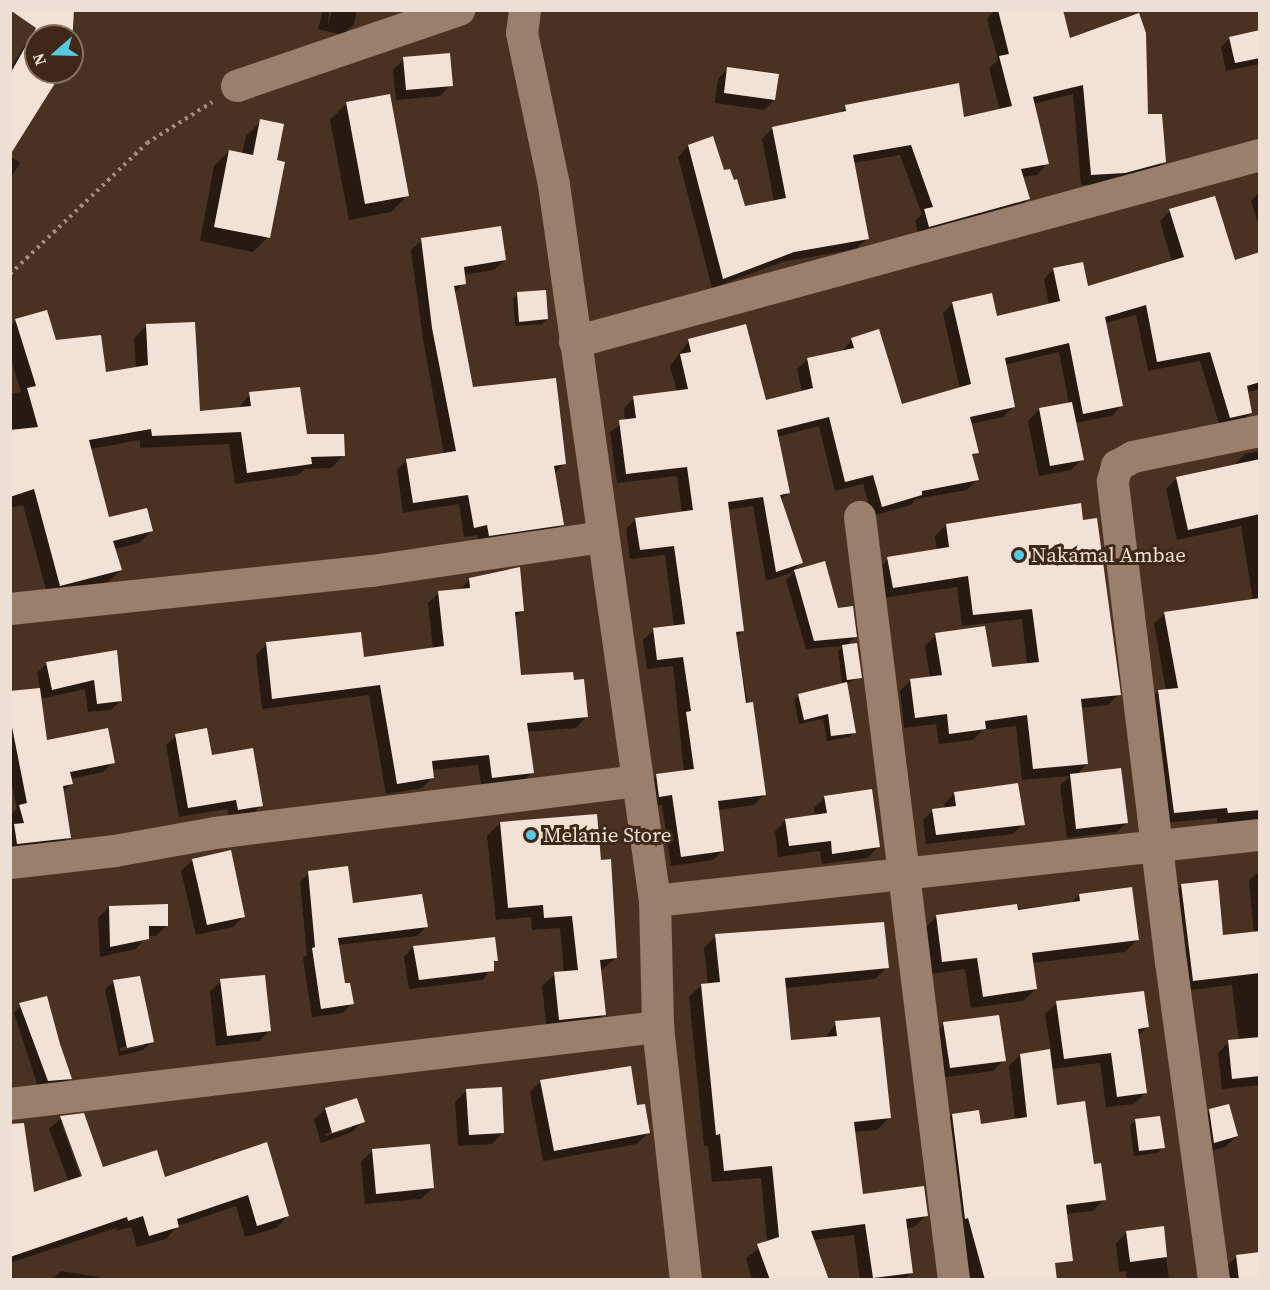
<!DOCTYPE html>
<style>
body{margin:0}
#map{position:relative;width:1270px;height:1290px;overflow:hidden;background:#4a3222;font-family:"Source Serif 4",serif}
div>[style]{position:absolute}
.shadow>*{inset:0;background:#0007}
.building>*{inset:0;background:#f3e1d6}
.path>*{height:4px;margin-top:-2px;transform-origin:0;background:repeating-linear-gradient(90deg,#a08d80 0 3px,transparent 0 7.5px)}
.minor>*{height:32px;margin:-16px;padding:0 16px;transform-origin:16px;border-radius:16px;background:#9b7f6d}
.dots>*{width:16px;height:16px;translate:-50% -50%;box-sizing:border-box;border:3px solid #3f2818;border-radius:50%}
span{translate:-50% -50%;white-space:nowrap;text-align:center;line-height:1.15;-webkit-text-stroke:6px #3f2818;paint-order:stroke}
.poi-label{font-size:21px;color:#eedfd5}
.left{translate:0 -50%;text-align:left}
.frame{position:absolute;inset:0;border:12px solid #eedfd5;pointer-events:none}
.north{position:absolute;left:24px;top:24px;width:60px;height:60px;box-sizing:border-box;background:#3f2818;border:2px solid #857164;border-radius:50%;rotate:250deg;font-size:16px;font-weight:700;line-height:24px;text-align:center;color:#eedfd5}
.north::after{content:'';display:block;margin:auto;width:21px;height:27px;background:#58c9e3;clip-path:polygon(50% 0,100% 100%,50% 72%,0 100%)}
</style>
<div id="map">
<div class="shadow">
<div style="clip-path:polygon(323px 10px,329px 10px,328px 25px,332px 10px,357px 10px,354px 24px,343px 35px,318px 29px)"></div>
<div style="clip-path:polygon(995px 10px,1062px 10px,1069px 40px,1147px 116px,1164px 161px,1154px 172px,1114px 183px,1081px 185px,1073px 94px,1033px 104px,1047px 164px,1037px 175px,1022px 177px,1028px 199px,1017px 209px,919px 236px,915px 221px,922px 214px,900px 155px,853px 163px,867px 239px,856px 249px,782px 262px,712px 288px,678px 157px,688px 146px,723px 172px,744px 207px,774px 201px,762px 139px,773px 128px,839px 114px,846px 107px,963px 119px,1000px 110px,989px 68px,998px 60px,987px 19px)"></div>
<div style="clip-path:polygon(37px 25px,71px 36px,36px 36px,36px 72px,60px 72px,10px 152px,10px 69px)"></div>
<div style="clip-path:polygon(1260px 36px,1260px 64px,1226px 71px,1221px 47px,1230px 38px)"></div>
<div style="clip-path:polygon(404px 59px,451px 85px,440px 96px,396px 100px,393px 70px)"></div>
<div style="clip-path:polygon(728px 69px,774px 100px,764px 110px,715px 103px,718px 79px)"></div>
<div style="clip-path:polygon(347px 103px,407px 196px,391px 212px,349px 220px,330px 120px)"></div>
<div style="clip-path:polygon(261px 121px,275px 161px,268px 237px,253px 252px,200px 241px,214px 166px,229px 151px,242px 154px,246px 136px)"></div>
<div style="clip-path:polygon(10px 156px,20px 163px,10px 179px)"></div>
<div style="clip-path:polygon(1260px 192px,1260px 229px,1251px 201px)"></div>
<div style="clip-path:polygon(1170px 211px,1260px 356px,1260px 389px,1246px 392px,1251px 413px,1240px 423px,1220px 427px,1200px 361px,1148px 371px,1136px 315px,1105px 323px,1122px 405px,1112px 416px,1075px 423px,1082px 459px,1071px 470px,1039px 476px,1028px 421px,1039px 410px,1069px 404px,1059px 352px,1005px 365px,1013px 407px,1003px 417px,970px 424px,977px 452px,971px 458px,978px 479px,967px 490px,916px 499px,911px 505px,872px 516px,863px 484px,835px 491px,819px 426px,777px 437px,789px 492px,780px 501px,801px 562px,791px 573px,766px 581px,753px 506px,727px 510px,743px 630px,736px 638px,764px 795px,754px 805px,718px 810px,723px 850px,713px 860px,671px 866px,662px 805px,649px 806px,646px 785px,657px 775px,684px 772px,673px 666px,647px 669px,643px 640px,654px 630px,674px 627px,665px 555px,630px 559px,626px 529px,636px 519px,682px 513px,677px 476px,617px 483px,610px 432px,625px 421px,624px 408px,634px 398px,677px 392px,670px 366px,689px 341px,765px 402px,802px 392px,797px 369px,808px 359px,842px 352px,852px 339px,901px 406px,960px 389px,943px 313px,953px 303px,996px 318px,1049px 305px,1044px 279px,1054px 269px,1087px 288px,1172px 262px,1160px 221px)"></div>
<div style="clip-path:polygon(422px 240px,505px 260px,494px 270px,463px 275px,464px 283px,454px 293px,471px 389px,564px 464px,554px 474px,562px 524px,552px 534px,479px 545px,477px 535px,464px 537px,459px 504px,403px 513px,397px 470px,407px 460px,444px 454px,423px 339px,411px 250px)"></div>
<div style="clip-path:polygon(518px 294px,547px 319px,542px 324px,515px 326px,513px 299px)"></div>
<div style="clip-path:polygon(16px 321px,104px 374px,136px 369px,134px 338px,146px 326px,199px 413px,238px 409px,250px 394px,306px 436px,343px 456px,331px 468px,305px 469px,298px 475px,235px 484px,229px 444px,140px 448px,140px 440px,90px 449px,108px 519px,151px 531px,139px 543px,114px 549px,121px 570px,108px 582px,48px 597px,23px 505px,10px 508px,10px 394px,21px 392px,10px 357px,10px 326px)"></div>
<div style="clip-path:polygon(1260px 451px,1260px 819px,1217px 823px,1217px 818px,1164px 823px,1148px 702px,1159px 691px,1166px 691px,1154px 624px,1165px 613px,1253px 601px,1241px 526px,1177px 540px,1166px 489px,1177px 478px,1234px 465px,1245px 454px)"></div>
<div style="clip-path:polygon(1080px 505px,1119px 694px,1108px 705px,1081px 708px,1087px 764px,1076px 775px,1127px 822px,1117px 832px,1067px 838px,1060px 785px,1070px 776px,1022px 780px,1016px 726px,983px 730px,973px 740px,939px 744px,936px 724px,904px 728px,900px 691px,911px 680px,930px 678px,925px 646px,936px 635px,990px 669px,1027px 664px,1022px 619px,962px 626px,957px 587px,882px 598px,877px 570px,888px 559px,937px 550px,935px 536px,946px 525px)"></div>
<div style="clip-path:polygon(824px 563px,837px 609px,855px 637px,846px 646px,860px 677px,846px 684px,855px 732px,849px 737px,827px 741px,823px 719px,799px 724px,794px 700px,799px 695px,842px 684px,838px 651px,843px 646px,806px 649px,786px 580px,794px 572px)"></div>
<div style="clip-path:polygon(470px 579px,522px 611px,514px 619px,519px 677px,586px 717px,576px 728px,527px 732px,533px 772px,522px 783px,482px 788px,478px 765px,432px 770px,433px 777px,422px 788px,386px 794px,369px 695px,262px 709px,256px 655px,267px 644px,363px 659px,433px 649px,428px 603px,439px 593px,459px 591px)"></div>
<div style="clip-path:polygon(116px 652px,121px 700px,111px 710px,88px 712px,85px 689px,40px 699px,45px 741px,113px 762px,103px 772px,70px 779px,71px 784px,63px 792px,69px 837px,59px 847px,10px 853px,10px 815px,17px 809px,10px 776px,10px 693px,40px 689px,37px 673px,46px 664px)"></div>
<div style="clip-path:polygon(176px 736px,211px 757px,261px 805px,252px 815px,229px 818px,227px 809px,179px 817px,166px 745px)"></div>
<div style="clip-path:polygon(954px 794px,1023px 824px,1013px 834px,926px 844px,923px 820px,933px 810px,945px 809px,944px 804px)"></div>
<div style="clip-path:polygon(825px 797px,878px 847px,867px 858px,822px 864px,820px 851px,778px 857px,775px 831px,786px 820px,815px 816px,814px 808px)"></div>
<div style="clip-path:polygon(500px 823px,600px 861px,616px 958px,600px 971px,604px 1015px,591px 1027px,547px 1032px,542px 986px,555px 974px,564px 973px,560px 928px,532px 930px,531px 917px,496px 920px,487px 836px)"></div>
<div style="clip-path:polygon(193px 860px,244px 916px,233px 927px,196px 935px,181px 871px)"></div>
<div style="clip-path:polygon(1260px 870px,1260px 1085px,1222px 1089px,1218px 1053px,1229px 1042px,1239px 1041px,1232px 985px,1182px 991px,1171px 896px,1182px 885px,1222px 937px,1254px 933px,1249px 881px)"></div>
<div style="clip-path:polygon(309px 873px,352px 904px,426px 927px,417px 936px,338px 945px,344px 985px,352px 1003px,343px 1013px,312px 1017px,303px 958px,307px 955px,300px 882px)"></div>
<div style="clip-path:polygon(1079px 895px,1138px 939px,1125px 952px,1032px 963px,1036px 989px,1023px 1001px,971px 1008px,965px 969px,930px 974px,924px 929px,936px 917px,1071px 903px)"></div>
<div style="clip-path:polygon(109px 907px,167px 925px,156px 936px,147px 936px,136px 949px,100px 957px,98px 918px)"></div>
<div style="clip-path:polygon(716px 936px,887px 967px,875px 979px,785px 988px,790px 1042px,825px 1038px,836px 1023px,889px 1118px,877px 1130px,854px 1132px,862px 1196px,926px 1216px,914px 1227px,905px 1229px,912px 1272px,904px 1280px,860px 1280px,854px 1235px,813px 1240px,827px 1280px,752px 1280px,746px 1258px,767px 1242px,761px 1178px,712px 1182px,708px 1146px,704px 1146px,689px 997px,701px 985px,708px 985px,704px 948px)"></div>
<div style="clip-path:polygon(413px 947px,496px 960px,483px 980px,409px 989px,404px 957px)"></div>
<div style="clip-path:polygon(221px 981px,270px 1030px,259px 1041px,216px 1046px,210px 992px)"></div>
<div style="clip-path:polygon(evenodd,113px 982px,152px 1041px,143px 1050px,119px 1056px,105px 990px,113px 982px,144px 1042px,144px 1046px,120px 1051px,120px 1048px,144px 1042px)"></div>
<div style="clip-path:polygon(23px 1003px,70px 1078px,61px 1087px,39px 1090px,14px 1013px)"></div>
<div style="clip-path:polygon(1057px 1003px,1147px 1027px,1138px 1036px,1145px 1093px,1134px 1104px,1106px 1107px,1100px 1063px,1051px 1069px,1056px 1107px,1092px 1166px,1104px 1199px,1093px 1211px,1066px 1214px,1044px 1262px,1046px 1280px,971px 1280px,957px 1229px,941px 1126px,952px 1115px,979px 1125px,1015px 1120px,1009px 1066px,1020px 1055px,1051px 1051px,1045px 1014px)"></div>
<div style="clip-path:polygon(944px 1024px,1004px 1060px,993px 1071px,939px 1078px,933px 1035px)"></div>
<div style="clip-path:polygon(541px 1081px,635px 1107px,648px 1133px,637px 1144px,543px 1161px,530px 1092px)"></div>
<div style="clip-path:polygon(466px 1091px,503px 1132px,492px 1144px,458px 1146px,455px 1102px)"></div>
<div style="clip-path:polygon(evenodd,356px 1100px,363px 1121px,352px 1132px,321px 1143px,314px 1120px,325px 1109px,356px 1100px,352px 1124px,352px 1128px,326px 1136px,325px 1134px,352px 1124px)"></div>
<div style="clip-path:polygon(1210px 1111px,1237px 1136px,1225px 1147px,1203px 1153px,1199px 1122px)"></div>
<div style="clip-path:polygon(evenodd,61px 1118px,102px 1169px,164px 1179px,266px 1144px,288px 1216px,276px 1228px,245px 1237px,236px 1206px,178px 1226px,166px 1239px,137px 1247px,131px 1227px,117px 1231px,116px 1228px,10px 1263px,10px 1134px,33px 1194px,69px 1182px,49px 1129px,61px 1118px,62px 1125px,65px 1125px,86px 1183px,83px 1184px,62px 1125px)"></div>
<div style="clip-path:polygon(1135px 1121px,1163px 1147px,1158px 1153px,1134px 1156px,1130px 1126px)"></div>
<div style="clip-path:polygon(428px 1145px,433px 1188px,421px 1199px,365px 1204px,361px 1162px,372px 1151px)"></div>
<div style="clip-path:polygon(1162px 1228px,1169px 1280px,1127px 1280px,1126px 1271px,1119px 1272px,1116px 1243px,1127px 1232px)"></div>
<div style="clip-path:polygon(1236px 1257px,1260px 1280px,1227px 1280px,1225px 1268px)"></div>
<div style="clip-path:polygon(61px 1271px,99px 1277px,99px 1280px,52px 1280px)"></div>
</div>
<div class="building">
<div style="clip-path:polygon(10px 10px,74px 10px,72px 44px,78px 47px,72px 56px,72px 36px,36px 36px,36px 72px,62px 72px,10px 155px,10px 74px,36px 28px)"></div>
<div style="clip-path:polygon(998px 10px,1063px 10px,1070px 38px,1139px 13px,1146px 33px,1148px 114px,1162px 114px,1166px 162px,1125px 173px,1091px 175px,1083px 85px,1033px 97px,1049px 164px,1021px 169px,1030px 199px,929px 227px,924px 209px,933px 207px,911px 145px,853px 155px,869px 239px,794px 252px,723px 279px,688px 145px,713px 136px,724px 170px,730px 169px,734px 180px,737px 179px,745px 206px,786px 198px,772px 127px,846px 111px,845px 105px,959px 83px,964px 117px,1012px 106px,999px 56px,1009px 54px)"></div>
<div style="clip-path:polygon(1260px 30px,1260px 58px,1235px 63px,1229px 37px)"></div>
<div style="clip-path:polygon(450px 53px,453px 86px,406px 90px,403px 57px)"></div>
<div style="clip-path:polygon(727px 67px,779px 74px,775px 100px,724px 93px)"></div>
<div style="clip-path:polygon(390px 94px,409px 196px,365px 204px,346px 102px)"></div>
<div style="clip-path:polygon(260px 119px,284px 124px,277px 160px,285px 162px,270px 238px,214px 227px,229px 150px,253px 155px)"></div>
<div style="clip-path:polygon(1215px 196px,1235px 260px,1260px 252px,1260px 382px,1247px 386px,1252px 413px,1230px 418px,1210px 352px,1157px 362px,1146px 305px,1105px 317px,1123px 406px,1083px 414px,1069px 343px,1005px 358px,1015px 407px,970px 417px,979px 453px,972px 454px,979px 480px,922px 491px,922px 495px,882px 507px,873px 475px,845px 482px,829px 417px,777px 430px,790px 493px,780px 495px,803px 563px,776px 572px,763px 497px,728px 502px,744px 631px,736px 632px,746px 703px,753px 702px,766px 795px,718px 801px,724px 851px,681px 857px,672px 795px,659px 797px,656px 774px,694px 769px,686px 712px,691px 711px,683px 657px,657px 660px,653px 628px,685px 624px,674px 546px,640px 550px,635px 518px,693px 510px,687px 467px,626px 474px,619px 420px,636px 418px,633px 396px,688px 389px,680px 354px,691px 352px,688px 339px,746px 324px,766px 400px,813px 388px,807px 358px,854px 348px,851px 338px,879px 329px,902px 404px,971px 384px,952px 302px,992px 293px,997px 316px,1060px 301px,1053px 268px,1083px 262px,1088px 286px,1184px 257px,1169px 209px)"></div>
<div style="clip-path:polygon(501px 226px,506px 260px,464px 267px,466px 284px,454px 286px,473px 387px,556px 378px,566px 464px,554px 466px,564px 525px,489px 536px,487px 525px,474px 528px,468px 495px,413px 503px,406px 459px,456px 451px,432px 328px,421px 238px)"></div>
<div style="clip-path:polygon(546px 290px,548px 319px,519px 322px,517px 292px)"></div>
<div style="clip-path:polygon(47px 310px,56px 340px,101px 335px,106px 372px,148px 365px,146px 324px,195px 322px,200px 411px,251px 406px,249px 392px,300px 387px,307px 434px,344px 434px,345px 456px,311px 457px,312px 464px,247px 473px,241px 432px,152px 436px,151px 429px,89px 440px,109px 517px,147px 508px,153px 531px,113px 541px,122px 570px,60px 586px,34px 489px,10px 497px,10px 430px,38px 427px,27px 388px,36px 386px,15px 319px)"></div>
<div style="clip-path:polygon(1072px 402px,1084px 460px,1050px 466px,1039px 408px)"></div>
<div style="clip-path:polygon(1260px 459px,1260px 514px,1188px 530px,1176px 477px)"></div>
<div style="clip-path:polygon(1081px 503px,1083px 520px,1097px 518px,1121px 695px,1081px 699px,1088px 764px,1033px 769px,1027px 715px,985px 721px,986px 729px,949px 734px,947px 714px,915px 718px,910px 679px,942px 675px,935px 633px,985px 626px,992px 667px,1039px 662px,1032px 609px,973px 615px,968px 576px,893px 588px,887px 557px,949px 547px,946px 524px)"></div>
<div style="clip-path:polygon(825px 561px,838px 608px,853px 606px,857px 637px,814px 641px,794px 570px)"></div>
<div style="clip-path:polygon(520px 567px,524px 611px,515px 612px,521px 675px,573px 672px,574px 680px,584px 679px,588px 717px,527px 723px,534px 773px,492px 778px,489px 755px,432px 761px,434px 778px,397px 784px,380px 685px,272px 699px,266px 642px,361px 632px,364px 657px,444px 646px,438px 591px,470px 588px,469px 578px)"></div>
<div style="clip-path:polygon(1260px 598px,1260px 810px,1228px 813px,1227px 808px,1174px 813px,1158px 690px,1178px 688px,1164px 612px)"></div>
<div style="clip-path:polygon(857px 643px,862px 678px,847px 680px,842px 645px)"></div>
<div style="clip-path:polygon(117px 650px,122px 701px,97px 704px,94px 680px,52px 690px,46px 662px)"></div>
<div style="clip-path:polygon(847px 682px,856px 733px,831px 736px,828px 714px,804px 720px,798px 694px)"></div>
<div style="clip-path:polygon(40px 688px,47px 740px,108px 728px,115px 763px,70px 772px,73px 784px,63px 786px,71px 838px,17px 844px,14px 824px,24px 823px,19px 805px,27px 803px,10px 717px,10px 691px)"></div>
<div style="clip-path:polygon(207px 728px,212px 755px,253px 748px,263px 806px,238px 810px,236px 800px,188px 808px,175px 734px)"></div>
<div style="clip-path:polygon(1121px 768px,1128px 823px,1076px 829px,1070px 774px)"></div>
<div style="clip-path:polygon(1018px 783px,1025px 825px,936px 835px,932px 809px,956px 806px,954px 792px)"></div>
<div style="clip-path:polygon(872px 789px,880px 847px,832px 854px,831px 841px,789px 846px,785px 819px,827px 813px,824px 796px)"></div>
<div style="clip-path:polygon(597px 814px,601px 860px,611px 859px,617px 958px,600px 960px,606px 1015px,559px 1020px,554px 972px,578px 970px,572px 916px,544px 918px,543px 905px,508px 908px,500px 822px)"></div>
<div style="clip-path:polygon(231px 850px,245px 917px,207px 925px,192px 859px)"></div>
<div style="clip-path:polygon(348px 866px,353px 903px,422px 894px,428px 927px,338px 938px,345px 983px,350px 983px,354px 1004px,321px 1009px,312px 948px,315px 947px,308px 871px)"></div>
<div style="clip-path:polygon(1218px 880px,1223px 935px,1260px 931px,1260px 973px,1193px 981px,1181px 884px)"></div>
<div style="clip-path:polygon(1132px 887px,1139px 940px,1032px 953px,1037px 989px,983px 997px,977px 958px,942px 962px,936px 915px,1017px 904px,1018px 910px,1080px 901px,1079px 894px)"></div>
<div style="clip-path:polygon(168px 904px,168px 926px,149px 926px,149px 939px,110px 947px,109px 906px)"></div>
<div style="clip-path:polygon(884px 922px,889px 968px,785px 978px,791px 1040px,837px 1036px,835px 1021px,880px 1017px,891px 1118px,854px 1122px,863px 1194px,924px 1186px,928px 1216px,906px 1219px,913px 1273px,873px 1278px,865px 1224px,811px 1231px,829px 1280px,770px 1280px,757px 1244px,779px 1237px,772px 1166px,724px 1171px,720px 1134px,716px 1135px,701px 984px,720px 982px,715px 934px)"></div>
<div style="clip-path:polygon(495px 937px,498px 961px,494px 961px,494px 971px,419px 980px,413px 946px)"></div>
<div style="clip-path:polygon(265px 975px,271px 1031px,227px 1036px,220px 979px)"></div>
<div style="clip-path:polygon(140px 976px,154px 1042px,127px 1048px,113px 980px)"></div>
<div style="clip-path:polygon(1144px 991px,1149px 1027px,1138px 1029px,1147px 1093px,1117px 1097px,1111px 1053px,1064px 1059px,1056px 1001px)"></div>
<div style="clip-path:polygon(47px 996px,60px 1044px,72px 1079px,48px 1081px,19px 1003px)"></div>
<div style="clip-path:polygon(999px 1015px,1006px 1061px,950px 1068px,943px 1022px)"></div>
<div style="clip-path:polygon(1260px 1037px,1260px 1076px,1232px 1079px,1228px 1040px)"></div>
<div style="clip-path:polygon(1050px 1049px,1057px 1105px,1085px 1101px,1094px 1164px,1101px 1163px,1106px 1200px,1066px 1205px,1073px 1261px,1055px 1263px,1057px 1280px,985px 1280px,968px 1218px,965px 1219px,952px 1114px,979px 1110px,981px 1124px,1027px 1117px,1020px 1054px)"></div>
<div style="clip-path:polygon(631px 1066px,637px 1105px,645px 1104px,650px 1133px,554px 1151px,540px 1080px)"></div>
<div style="clip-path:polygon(502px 1087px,504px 1133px,469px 1135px,466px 1089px)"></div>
<div style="clip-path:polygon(357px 1098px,365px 1122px,332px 1133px,325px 1108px)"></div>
<div style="clip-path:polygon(1229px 1104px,1238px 1136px,1214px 1143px,1209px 1109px)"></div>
<div style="clip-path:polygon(84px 1113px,103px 1167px,157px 1150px,165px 1177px,267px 1142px,289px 1216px,257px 1226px,248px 1195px,177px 1219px,179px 1227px,149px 1236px,143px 1216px,128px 1221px,127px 1217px,10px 1257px,10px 1124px,24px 1123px,34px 1192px,82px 1176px,60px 1116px)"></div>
<div style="clip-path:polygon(1160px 1116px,1165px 1148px,1139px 1151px,1135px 1119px)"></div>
<div style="clip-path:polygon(430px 1144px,434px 1188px,376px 1194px,372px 1149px)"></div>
<div style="clip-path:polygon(1164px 1226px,1167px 1257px,1130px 1262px,1126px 1231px)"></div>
<div style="clip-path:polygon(1260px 1252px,1260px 1280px,1239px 1280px,1236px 1255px)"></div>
</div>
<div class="path">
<div style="left:10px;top:274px;width:190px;rotate:-43.7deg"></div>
<div style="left:147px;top:143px;width:77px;rotate:-32.2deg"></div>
</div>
<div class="minor">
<div style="left:525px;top:10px;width:23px;rotate:97deg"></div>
<div style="left:522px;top:33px;width:155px;rotate:78.1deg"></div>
<div style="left:554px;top:185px;width:723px;rotate:81.97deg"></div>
<div style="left:655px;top:901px;width:126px;rotate:88.6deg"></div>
<div style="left:658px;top:1027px;width:255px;rotate:83.7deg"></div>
<div style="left:237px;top:86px;width:235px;rotate:-18.9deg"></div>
<div style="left:575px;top:342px;width:710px;rotate:-15.27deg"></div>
<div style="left:860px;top:517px;width:769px;rotate:82.98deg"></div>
<div style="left:10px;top:609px;width:364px;rotate:-6deg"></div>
<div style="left:372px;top:571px;width:233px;rotate:-8.4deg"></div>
<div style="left:10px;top:863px;width:106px;rotate:-6.5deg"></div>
<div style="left:115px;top:851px;width:102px;rotate:-10.2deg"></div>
<div style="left:215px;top:833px;width:425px;rotate:-7deg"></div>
<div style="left:655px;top:901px;width:609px;rotate:-6.23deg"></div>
<div style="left:10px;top:1104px;width:653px;rotate:-6.78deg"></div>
<div style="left:1214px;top:1280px;width:320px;rotate:-97.7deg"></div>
<div style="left:1171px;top:963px;width:485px;rotate:-96.9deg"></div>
<div style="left:1113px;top:481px;width:16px;rotate:-75deg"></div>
<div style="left:1117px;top:466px;width:18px;rotate:-29deg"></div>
<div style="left:1133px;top:457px;width:130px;rotate:-11.6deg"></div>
</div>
<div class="dots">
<div style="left:1019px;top:555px;background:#58c9e3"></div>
<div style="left:531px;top:835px;background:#58c9e3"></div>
</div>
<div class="poi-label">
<span class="left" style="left:1031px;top:555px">Nakamal Ambae</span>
<span class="left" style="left:543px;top:835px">Melanie Store</span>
</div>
<div class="frame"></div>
<div class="north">N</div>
</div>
